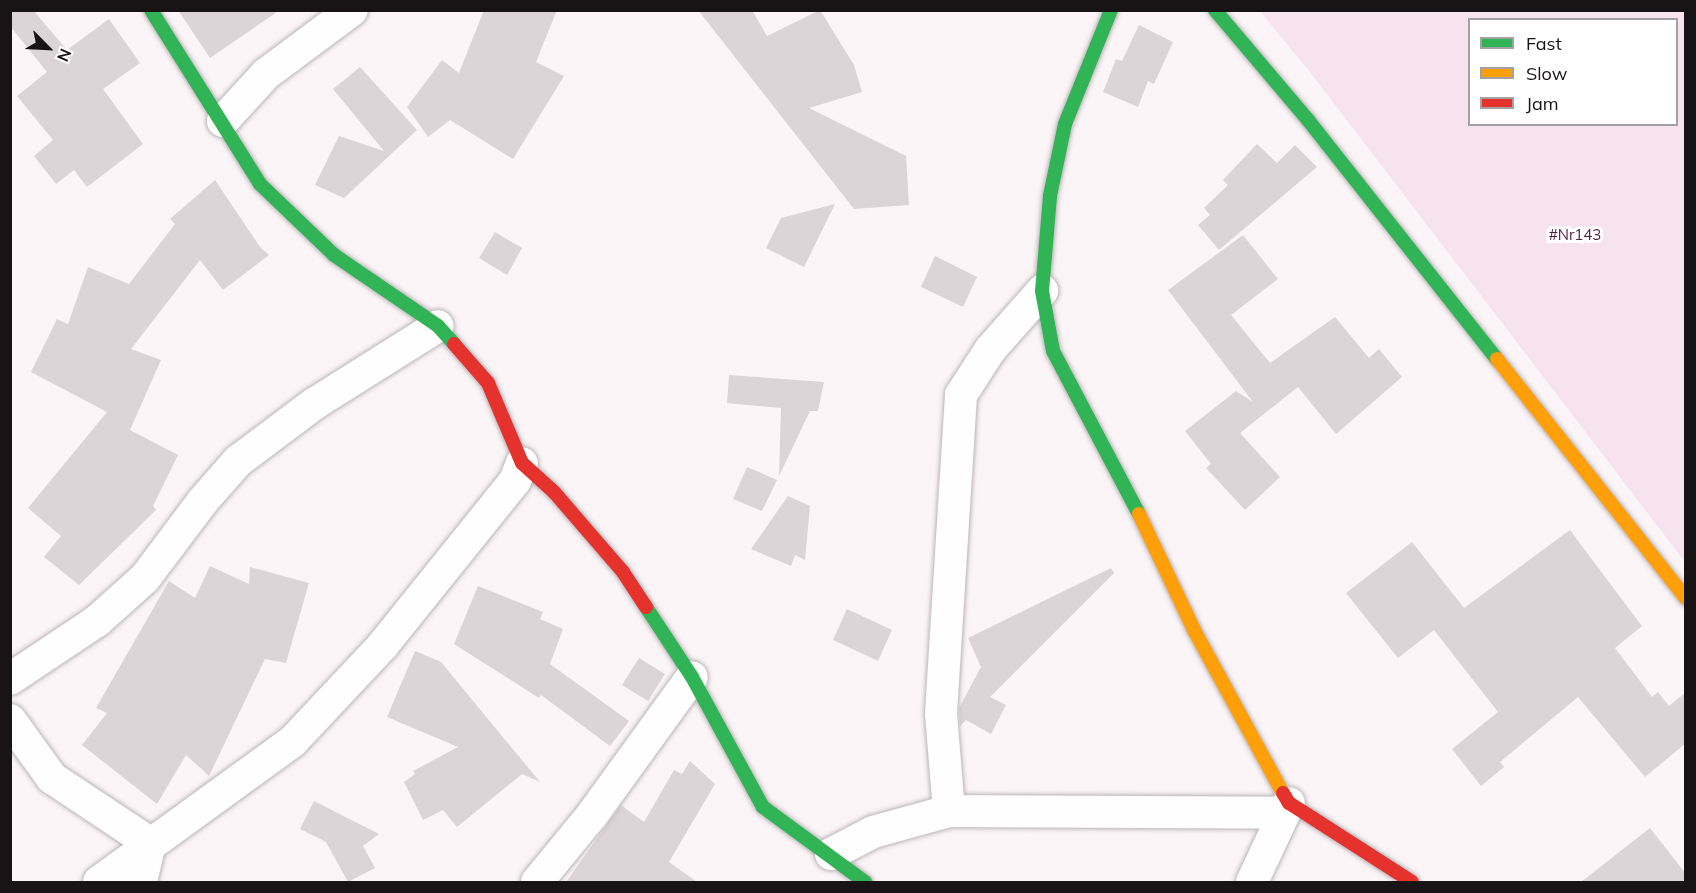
<!DOCTYPE html>
<style>
body{margin:0}
#map{position:relative;width:1696px;height:893px;overflow:hidden;background:#fbf5f8;font-family:Mulish,sans-serif}
div>[style]{position:absolute}
.green>*{inset:0;background:#f7e3ee}
.building>*{inset:0;background:#dbd5d8}
.roads{filter:drop-shadow(0 0 2px #bbb5b8) drop-shadow(0 0 2px #bbb5b8)}
.street>*{height:32px;margin:-16px;padding:0 16px;transform-origin:16px;border-radius:16px;background:#fefefe}
.fast>*{height:14px;margin:-7px;padding:0 7px;transform-origin:7px;border-radius:7px;background:#30b455}
.slow>*{height:14px;margin:-7px;padding:0 7px;transform-origin:7px;border-radius:7px;background:#ff9f0a}
.jam>*{height:14px;margin:-7px;padding:0 7px;transform-origin:7px;border-radius:7px;background:#e5322d}
span{translate:-50% -50%;white-space:nowrap;text-align:center;line-height:1.15;-webkit-text-stroke:6px #fff;paint-order:stroke}
.park-label{font-size:15px;color:#4f1d3d}
.frame{position:absolute;inset:0;border:12px solid #181315;pointer-events:none}
.legend{position:absolute;left:1468px;top:18px;width:210px;height:108px;box-sizing:border-box;background:#fff;border:2px solid #a3a1a1;margin:0;padding:8px 10px;list-style:none;font-size:18px;color:#181315}
.legend li{display:flex;align-items:center;gap:12px;height:30px}
.legend b{width:30px;border:2px solid #a3a1a1}
.north{position:absolute;left:18px;top:18px;width:60px;height:60px;-webkit-text-stroke:4px #fff;paint-order:stroke;rotate:114deg;font-size:16px;font-weight:700;line-height:24px;text-align:center;color:#181315}
.north::after{content:'';display:block;margin:auto;width:21px;height:27px;background:#181315;clip-path:polygon(50% 0,100% 100%,50% 72%,0 100%)}
</style>
<div id="map">
<div class="green">
<div style="clip-path:polygon(evenodd,1260px 11px,1685px 11px,1685px 562px,1313px 76px,1260px 11px,1470px 20px,1676px 20px,1676px 124px,1470px 124px,1470px 20px)"></div>
</div>
<div class="building">
<div style="clip-path:polygon(10px 10px,33px 10px,67px 50px,109px 19px,140px 63px,103px 89px,143px 144px,87px 187px,74px 170px,56px 184px,34px 156px,53px 140px,17px 96px,47px 72px,10px 26px)"></div>
<div style="clip-path:polygon(178px 10px,280px 10px,210px 58px)"></div>
<div style="clip-path:polygon(484px 10px,557px 10px,536px 62px,564px 76px,513px 159px,450px 120px,428px 137px,407px 107px,442px 60px,459px 73px)"></div>
<div style="clip-path:polygon(698px 10px,752px 10px,767px 36px,820px 10px,854px 65px,862px 92px,809px 108px,906px 156px,909px 205px,854px 209px)"></div>
<div style="clip-path:polygon(1139px 25px,1173px 42px,1154px 84px,1148px 81px,1138px 107px,1103px 92px,1116px 59px,1122px 61px)"></div>
<div style="clip-path:polygon(360px 67px,417px 130px,344px 198px,315px 185px,339px 136px,384px 151px,333px 89px)"></div>
<div style="clip-path:polygon(1257px 144px,1277px 163px,1295px 145px,1317px 167px,1219px 250px,1198px 225px,1210px 215px,1204px 208px,1228px 185px,1223px 180px)"></div>
<div style="clip-path:polygon(215px 180px,260px 247px,269px 255px,223px 290px,200px 260px,131px 349px,161px 360px,130px 430px,178px 455px,153px 506px,156px 510px,79px 585px,44px 557px,61px 536px,28px 508px,107px 412px,31px 372px,57px 319px,68px 324px,88px 267px,129px 284px,175px 224px,170px 219px)"></div>
<div style="clip-path:polygon(835px 204px,804px 267px,766px 248px,781px 218px)"></div>
<div style="clip-path:polygon(495px 232px,522px 248px,507px 275px,479px 258px)"></div>
<div style="clip-path:polygon(1243px 235px,1278px 279px,1231px 315px,1270px 363px,1335px 317px,1369px 358px,1379px 349px,1402px 377px,1336px 434px,1298px 387px,1240px 433px,1280px 477px,1245px 510px,1206px 468px,1211px 464px,1185px 431px,1236px 391px,1253px 402px,1168px 290px)"></div>
<div style="clip-path:polygon(935px 256px,977px 277px,963px 307px,921px 287px)"></div>
<div style="clip-path:polygon(729px 375px,824px 382px,818px 411px,810px 411px,779px 476px,781px 408px,727px 403px)"></div>
<div style="clip-path:polygon(747px 467px,777px 480px,762px 511px,733px 499px)"></div>
<div style="clip-path:polygon(788px 496px,810px 506px,805px 560px,795px 555px,791px 566px,751px 549px)"></div>
<div style="clip-path:polygon(1570px 530px,1642px 626px,1615px 648px,1652px 697px,1658px 692px,1669px 706px,1686px 692px,1686px 743px,1645px 777px,1578px 697px,1500px 762px,1504px 767px,1481px 786px,1452px 749px,1498px 712px,1434px 630px,1398px 658px,1346px 593px,1412px 542px,1464px 608px)"></div>
<div style="clip-path:polygon(210px 566px,249px 584px,250px 567px,309px 583px,286px 663px,265px 659px,209px 776px,186px 755px,157px 804px,82px 745px,107px 713px,96px 708px,169px 581px,195px 598px)"></div>
<div style="clip-path:polygon(1111px 568px,1114px 573px,990px 697px,1006px 705px,991px 734px,966px 720px,960px 726px,959px 708px,981px 667px,968px 638px)"></div>
<div style="clip-path:polygon(478px 586px,543px 612px,540px 619px,563px 629px,550px 664px,629px 721px,610px 746px,541px 695px,539px 698px,454px 644px)"></div>
<div style="clip-path:polygon(847px 609px,892px 630px,878px 661px,833px 640px)"></div>
<div style="clip-path:polygon(415px 651px,441px 662px,540px 782px,522px 774px,457px 827px,443px 810px,423px 820px,404px 782px,415px 774px,413px 771px,458px 747px,387px 717px)"></div>
<div style="clip-path:polygon(639px 658px,665px 674px,648px 701px,622px 685px)"></div>
<div style="clip-path:polygon(690px 761px,715px 784px,669px 862px,697px 882px,566px 882px,621px 805px,644px 822px,674px 770px,682px 774px)"></div>
<div style="clip-path:polygon(314px 801px,379px 834px,363px 846px,375px 868px,348px 882px,326px 842px,300px 829px)"></div>
<div style="clip-path:polygon(1650px 828px,1686px 874px,1686px 882px,1581px 882px)"></div>
</div>
<div class="roads">
<div class="street">
<div style="left:223px;top:121px;width:64px;rotate:-47.5deg"></div>
<div style="left:266px;top:74px;width:107px;rotate:-36.7deg"></div>
<div style="left:10px;top:679px;width:105px;rotate:-33.7deg"></div>
<div style="left:97px;top:621px;width:64px;rotate:-41.9deg"></div>
<div style="left:145px;top:578px;width:95px;rotate:-53.1deg"></div>
<div style="left:202px;top:502px;width:55px;rotate:-48.7deg"></div>
<div style="left:238px;top:461px;width:95px;rotate:-36.9deg"></div>
<div style="left:314px;top:404px;width:146px;rotate:-32.2deg"></div>
<div style="left:10px;top:720px;width:72px;rotate:54.1deg"></div>
<div style="left:52px;top:778px;width:118px;rotate:33.6deg"></div>
<div style="left:150px;top:843px;width:40px;rotate:103deg"></div>
<div style="left:949px;top:811px;width:98px;rotate:-94.7deg"></div>
<div style="left:941px;top:713px;width:319px;rotate:-86.4deg"></div>
<div style="left:961px;top:395px;width:54px;rotate:-57.2deg"></div>
<div style="left:990px;top:350px;width:79px;rotate:-48.6deg"></div>
<div style="left:831px;top:854px;width:47px;rotate:-27.6deg"></div>
<div style="left:873px;top:832px;width:79px;rotate:-15.4deg"></div>
<div style="left:949px;top:811px;width:333px;rotate:0.3deg"></div>
<div style="left:99px;top:882px;width:240px;rotate:-36deg"></div>
<div style="left:293px;top:741px;width:132px;rotate:-46.8deg"></div>
<div style="left:383px;top:645px;width:211px;rotate:-51.2deg"></div>
<div style="left:515px;top:481px;width:19px;rotate:-69deg"></div>
<div style="left:537px;top:882px;width:87px;rotate:-50.6deg"></div>
<div style="left:592px;top:815px;width:170px;rotate:-54.1deg"></div>
<div style="left:1252px;top:882px;width:87px;rotate:-64.9deg"></div>
</div>
<div class="fast">
<div style="left:151px;top:10px;width:205px;rotate:57.9deg"></div>
<div style="left:260px;top:184px;width:103px;rotate:43.8deg"></div>
<div style="left:334px;top:255px;width:126px;rotate:34.3deg"></div>
<div style="left:438px;top:326px;width:24px;rotate:48deg"></div>
<div style="left:1111px;top:10px;width:123px;rotate:112deg"></div>
<div style="left:1065px;top:124px;width:74px;rotate:101.8deg"></div>
<div style="left:1050px;top:196px;width:95px;rotate:94.8deg"></div>
<div style="left:1042px;top:291px;width:61px;rotate:79.6deg"></div>
<div style="left:1053px;top:351px;width:184px;rotate:62.2deg"></div>
<div style="left:1215px;top:10px;width:144px;rotate:49.8deg"></div>
<div style="left:1308px;top:120px;width:305px;rotate:51.7deg"></div>
<div style="left:646px;top:607px;width:84px;rotate:56.7deg"></div>
<div style="left:692px;top:677px;width:148px;rotate:61.4deg"></div>
<div style="left:763px;top:807px;width:127px;rotate:36.3deg"></div>
</div>
<div class="slow">
<div style="left:1497px;top:359px;width:305px;rotate:51.7deg"></div>
<div style="left:1139px;top:514px;width:128px;rotate:64.6deg"></div>
<div style="left:1194px;top:630px;width:186px;rotate:61.4deg"></div>
</div>
<div class="jam">
<div style="left:454px;top:344px;width:52px;rotate:48.9deg"></div>
<div style="left:488px;top:383px;width:87px;rotate:67deg"></div>
<div style="left:522px;top:463px;width:43px;rotate:42.2deg"></div>
<div style="left:554px;top:492px;width:106px;rotate:49.2deg"></div>
<div style="left:623px;top:572px;width:42px;rotate:56.7deg"></div>
<div style="left:1283px;top:793px;width:12px;rotate:59deg"></div>
<div style="left:1289px;top:803px;width:146px;rotate:32.7deg"></div>
</div>
</div>
<div class="park-label">
<span style="left:1575px;top:235px">#Nr143</span>
</div>
<div class="frame"></div>
<ul class="legend">
<li><b style="height:8px;background:#30b455"></b>Fast</li>
<li><b style="height:8px;background:#ff9f0a"></b>Slow</li>
<li><b style="height:8px;background:#e5322d"></b>Jam</li>
</ul>
<div class="north">N</div>
</div>
